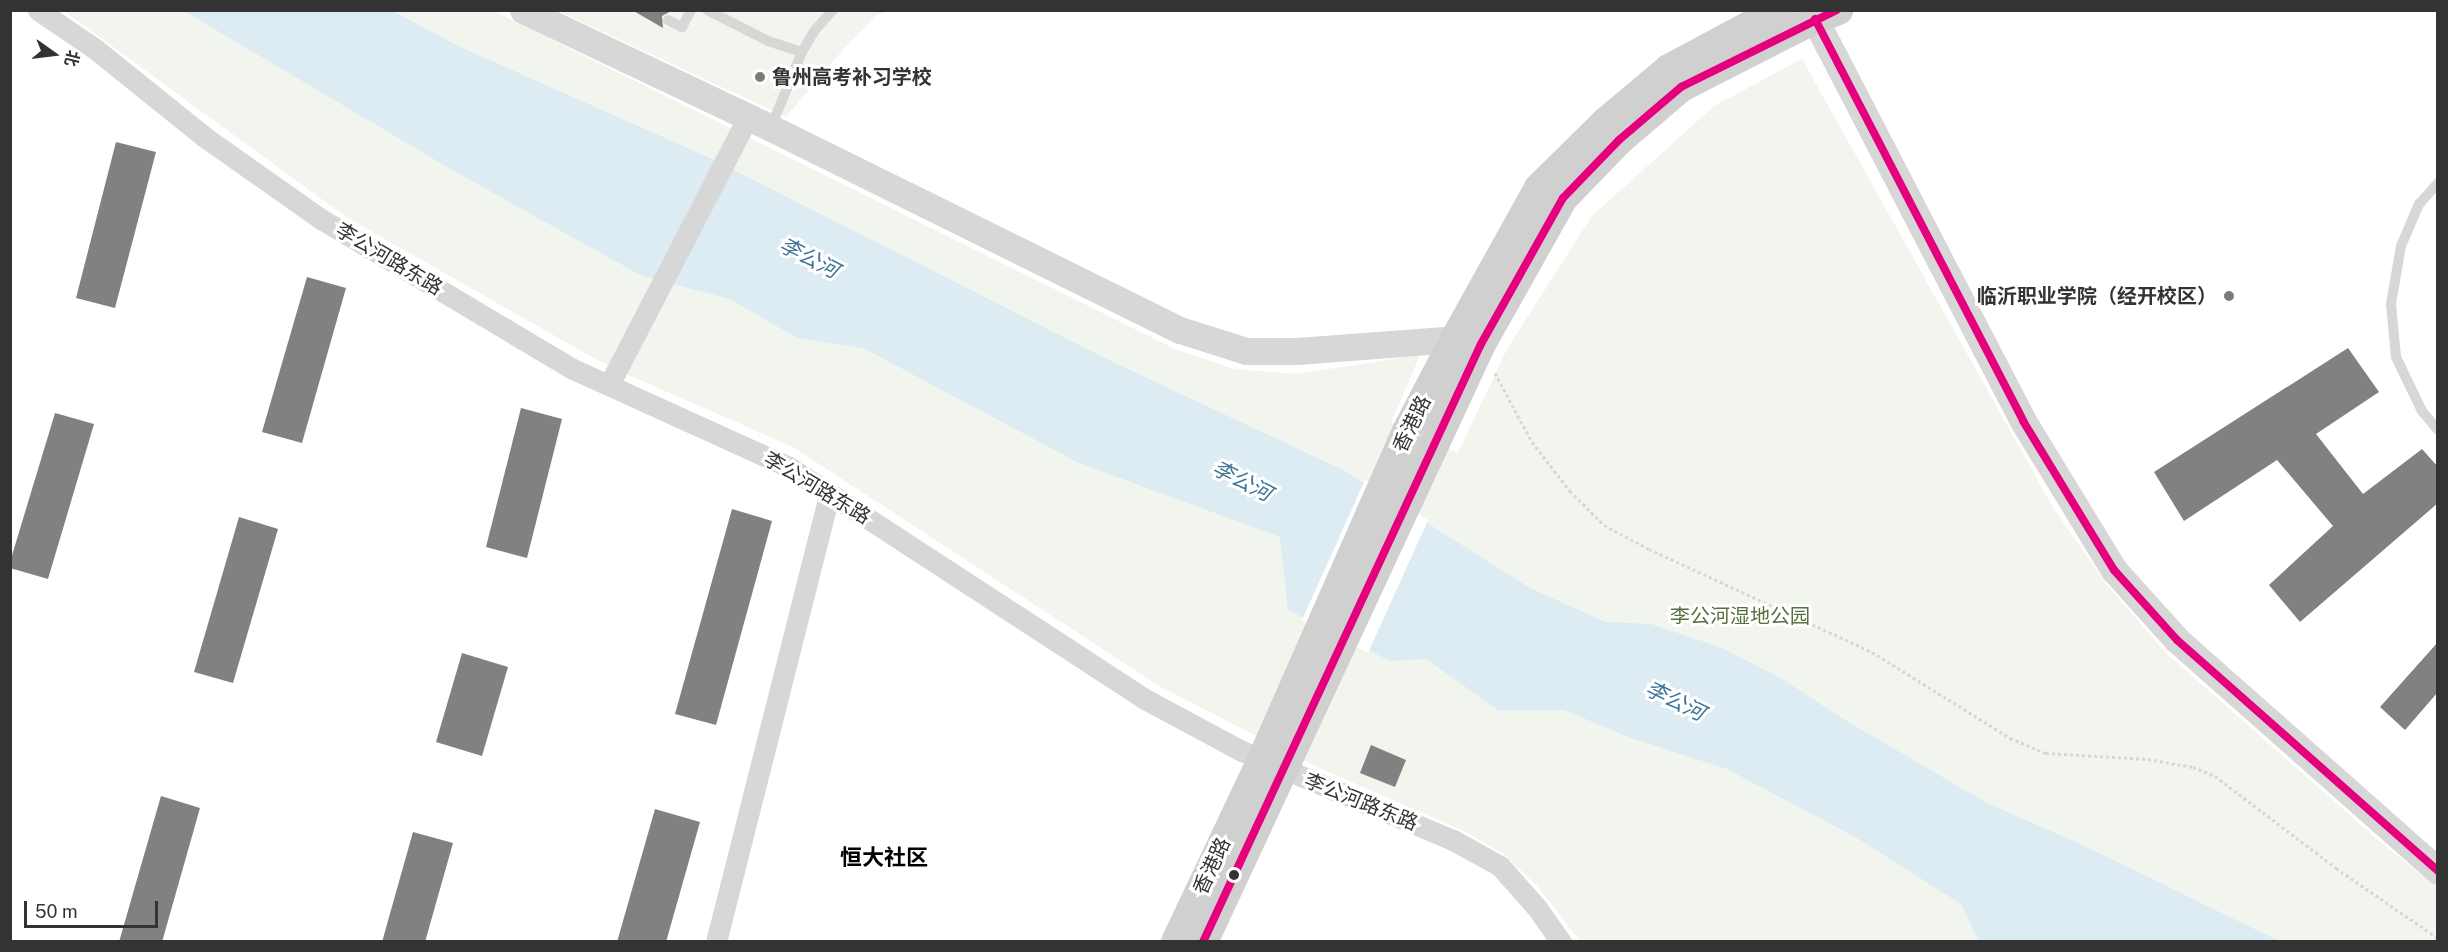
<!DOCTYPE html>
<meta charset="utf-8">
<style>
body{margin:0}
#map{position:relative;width:2448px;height:952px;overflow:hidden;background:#fff;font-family:"Public Sans","Noto Sans SC",sans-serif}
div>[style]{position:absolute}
.green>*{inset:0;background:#f1f5ed}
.water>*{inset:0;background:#ddebf3}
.pier>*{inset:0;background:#fff}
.building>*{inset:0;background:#818181}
.path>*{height:3px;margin-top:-1.5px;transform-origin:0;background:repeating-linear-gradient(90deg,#d6d6d6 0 3px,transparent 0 6px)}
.service>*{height:10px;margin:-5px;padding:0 5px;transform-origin:5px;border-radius:5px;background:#d7d7d7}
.minor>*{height:21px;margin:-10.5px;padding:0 10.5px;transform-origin:10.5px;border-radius:10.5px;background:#d7d7d7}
.tertiary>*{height:27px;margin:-13.5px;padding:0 13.5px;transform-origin:13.5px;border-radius:13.5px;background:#d7d7d7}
.secondary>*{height:30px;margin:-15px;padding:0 15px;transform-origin:15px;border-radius:15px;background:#d0d0d0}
.bus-1>*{height:8px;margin:-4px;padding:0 4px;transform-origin:4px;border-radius:4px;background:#e5007d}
.dots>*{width:16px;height:16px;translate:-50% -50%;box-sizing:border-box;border:3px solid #fff;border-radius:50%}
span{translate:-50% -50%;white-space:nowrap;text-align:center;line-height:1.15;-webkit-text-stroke:6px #fff;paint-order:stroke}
.poi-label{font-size:20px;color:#333;font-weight:700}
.left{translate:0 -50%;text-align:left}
.right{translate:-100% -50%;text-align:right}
.street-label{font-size:20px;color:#333}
.park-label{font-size:20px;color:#56703f}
.water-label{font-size:21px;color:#3f7597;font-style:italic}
.quarter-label{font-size:22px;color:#000;font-weight:700}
.frame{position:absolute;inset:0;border:12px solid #333;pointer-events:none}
.north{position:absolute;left:24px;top:24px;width:60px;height:60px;-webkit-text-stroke:4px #fff;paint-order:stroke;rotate:104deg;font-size:16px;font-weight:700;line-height:24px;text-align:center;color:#333}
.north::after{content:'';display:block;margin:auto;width:21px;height:27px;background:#333;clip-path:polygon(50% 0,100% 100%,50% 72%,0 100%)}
.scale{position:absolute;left:24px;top:901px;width:134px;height:27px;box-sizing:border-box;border:3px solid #333;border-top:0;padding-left:8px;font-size:18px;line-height:21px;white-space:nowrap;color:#333;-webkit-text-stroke:4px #fff;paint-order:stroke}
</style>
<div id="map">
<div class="green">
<div style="clip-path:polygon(64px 11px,494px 11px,1175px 349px,1234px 369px,1296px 374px,1420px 355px,1391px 423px,1458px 453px,1507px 349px,1592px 216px,1714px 106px,1802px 59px,2054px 509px,2107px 585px,2166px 653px,2378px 840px,2437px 887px,2437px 941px,1580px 941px,1538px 887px,1505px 855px,1470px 834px,1313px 765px,1159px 686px,793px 447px,608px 366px,346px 217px)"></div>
<div style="clip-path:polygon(558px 11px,890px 11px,877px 15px,841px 52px,786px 117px)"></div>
</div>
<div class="water">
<div style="clip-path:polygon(184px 11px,393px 11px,458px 46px,710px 158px,1113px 362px,1345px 471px,1530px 588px,1605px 622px,1651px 624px,1720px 647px,1781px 678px,1840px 717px,1985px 802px,2089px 848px,2279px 941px,1979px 941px,1961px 904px,1857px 838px,1727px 769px,1631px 738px,1564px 710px,1498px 710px,1426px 659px,1390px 661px,1288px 610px,1280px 537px,1079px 463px,863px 348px,797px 338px,730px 299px,642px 276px,454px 171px)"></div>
</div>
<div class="pier">
<div style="clip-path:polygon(1365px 480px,1428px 520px,1368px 653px,1302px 620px)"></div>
</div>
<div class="building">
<div style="clip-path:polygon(632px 10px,673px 10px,662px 16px,663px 28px)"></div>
<div style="clip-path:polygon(116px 142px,156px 152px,115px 308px,76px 298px)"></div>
<div style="clip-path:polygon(307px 277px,346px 288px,302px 443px,262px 432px)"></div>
<div style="clip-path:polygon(2348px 348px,2379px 392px,2316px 434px,2363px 494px,2422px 449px,2438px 467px,2438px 503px,2300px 622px,2269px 585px,2333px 526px,2277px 460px,2184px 521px,2154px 472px)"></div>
<div style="clip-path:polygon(521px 408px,562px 419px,527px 558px,486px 547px)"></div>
<div style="clip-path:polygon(55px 413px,94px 424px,48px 579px,10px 568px,10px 562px)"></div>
<div style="clip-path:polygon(732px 509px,772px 521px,716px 725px,675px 714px)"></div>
<div style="clip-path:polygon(239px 517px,278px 529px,233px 683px,194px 672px)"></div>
<div style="clip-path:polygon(2438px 642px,2438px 692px,2405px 730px,2380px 707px)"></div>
<div style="clip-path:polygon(462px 653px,508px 667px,482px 756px,436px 742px)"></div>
<div style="clip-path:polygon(1371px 745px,1406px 760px,1395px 787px,1360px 773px)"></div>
<div style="clip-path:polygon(161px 796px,200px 808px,162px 942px,119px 942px)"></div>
<div style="clip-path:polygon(655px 809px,700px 822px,666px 942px,617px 942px)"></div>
<div style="clip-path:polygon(413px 832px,453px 843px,425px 942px,382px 942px)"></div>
</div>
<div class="path">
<div style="left:1495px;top:373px;width:78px;rotate:61.8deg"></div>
<div style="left:1532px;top:442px;width:62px;rotate:52.2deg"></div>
<div style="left:1570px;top:491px;width:48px;rotate:45deg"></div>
<div style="left:1604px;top:525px;width:51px;rotate:28.1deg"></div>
<div style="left:1649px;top:549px;width:246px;rotate:24.8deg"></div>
<div style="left:1872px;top:652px;width:163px;rotate:31.9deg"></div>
<div style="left:2010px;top:738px;width:39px;rotate:23deg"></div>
<div style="left:2046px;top:753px;width:102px;rotate:3.4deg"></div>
<div style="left:2148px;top:759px;width:46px;rotate:10.1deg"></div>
<div style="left:2193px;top:767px;width:24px;rotate:22deg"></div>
<div style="left:2215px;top:776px;width:152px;rotate:37.2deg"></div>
<div style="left:2336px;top:868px;width:124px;rotate:34.5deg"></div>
</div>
<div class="service">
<div style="left:707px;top:10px;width:68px;rotate:26.9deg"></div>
<div style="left:768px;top:41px;width:36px;rotate:18deg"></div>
<div style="left:668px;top:20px;width:16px;rotate:27deg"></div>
<div style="left:682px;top:27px;width:19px;rotate:-62deg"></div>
<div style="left:771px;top:127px;width:81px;rotate:-67.5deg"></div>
<div style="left:802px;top:52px;width:24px;rotate:-60deg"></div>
<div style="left:814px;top:31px;width:28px;rotate:-48deg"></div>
<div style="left:2438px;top:183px;width:28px;rotate:132deg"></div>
<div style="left:2419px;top:204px;width:46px;rotate:113.2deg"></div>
<div style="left:2401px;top:246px;width:59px;rotate:99.8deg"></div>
<div style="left:2391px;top:304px;width:53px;rotate:84.6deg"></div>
<div style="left:2396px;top:357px;width:60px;rotate:64.3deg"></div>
<div style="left:2422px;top:411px;width:25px;rotate:50deg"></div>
</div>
<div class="minor">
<div style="left:38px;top:10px;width:68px;rotate:34.2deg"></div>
<div style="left:94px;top:48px;width:144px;rotate:38.8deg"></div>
<div style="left:206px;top:138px;width:141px;rotate:35.2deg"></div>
<div style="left:321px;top:219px;width:293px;rotate:30.8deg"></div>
<div style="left:573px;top:369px;width:237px;rotate:24.4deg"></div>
<div style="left:789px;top:467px;width:423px;rotate:33.1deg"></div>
<div style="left:1143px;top:698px;width:112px;rotate:28.2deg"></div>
<div style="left:1242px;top:751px;width:229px;rotate:22.9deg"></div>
<div style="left:1453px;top:840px;width:54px;rotate:29deg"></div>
<div style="left:1500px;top:866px;width:56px;rotate:48.6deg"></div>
<div style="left:1537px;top:908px;width:42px;rotate:54.8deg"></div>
<div style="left:609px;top:385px;width:302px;rotate:-62.6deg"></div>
<div style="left:716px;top:942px;width:463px;rotate:-75.8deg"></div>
</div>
<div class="tertiary">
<div style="left:523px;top:10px;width:275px;rotate:25.4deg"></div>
<div style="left:771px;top:128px;width:456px;rotate:26.3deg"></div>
<div style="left:1180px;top:330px;width:69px;rotate:17.7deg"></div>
<div style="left:1246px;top:351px;width:51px"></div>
<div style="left:1297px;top:351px;width:158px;rotate:-4.3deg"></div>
<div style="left:1810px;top:10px;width:463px;rotate:62.6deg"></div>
<div style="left:2023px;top:421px;width:175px;rotate:58.6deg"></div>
<div style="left:2114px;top:570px;width:94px;rotate:48deg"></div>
<div style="left:2177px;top:640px;width:349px;rotate:41.5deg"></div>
</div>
<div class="secondary">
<div style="left:1176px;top:942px;width:201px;rotate:-64.7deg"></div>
<div style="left:1262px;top:760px;width:360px;rotate:-66.2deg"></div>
<div style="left:1407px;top:431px;width:104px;rotate:-62.4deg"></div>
<div style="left:1455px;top:339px;width:173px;rotate:-60.9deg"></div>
<div style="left:1539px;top:188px;width:94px;rotate:-44.6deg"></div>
<div style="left:1606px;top:122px;width:82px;rotate:-40.1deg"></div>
<div style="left:1669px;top:69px;width:125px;rotate:-28.2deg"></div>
<div style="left:1203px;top:942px;width:659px;rotate:-65.07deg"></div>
<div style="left:1481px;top:344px;width:167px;rotate:-60.7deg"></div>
<div style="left:1563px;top:198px;width:81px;rotate:-46deg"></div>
<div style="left:1619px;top:140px;width:82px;rotate:-40.5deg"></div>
<div style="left:1681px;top:87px;width:150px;rotate:-26.9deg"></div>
<div style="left:1815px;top:19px;width:25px;rotate:-21deg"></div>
</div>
<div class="bus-1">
<div style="left:1815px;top:19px;width:453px;rotate:62.6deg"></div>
<div style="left:2023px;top:421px;width:175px;rotate:58.6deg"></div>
<div style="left:2114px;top:570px;width:94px;rotate:48deg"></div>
<div style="left:2177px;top:640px;width:349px;rotate:41.5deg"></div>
<div style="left:1203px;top:942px;width:659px;rotate:-65.07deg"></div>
<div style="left:1481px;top:344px;width:167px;rotate:-60.7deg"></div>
<div style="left:1563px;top:198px;width:81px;rotate:-46deg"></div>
<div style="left:1619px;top:140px;width:82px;rotate:-40.5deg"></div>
<div style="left:1681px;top:87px;width:174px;rotate:-26.3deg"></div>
</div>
<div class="dots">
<div style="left:760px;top:77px;background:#7a7a7a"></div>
<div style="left:2229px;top:296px;background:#7a7a7a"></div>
<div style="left:1234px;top:875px;background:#333"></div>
</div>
<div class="poi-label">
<span class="left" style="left:772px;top:77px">鲁州高考补习学校</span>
<span class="right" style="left:2217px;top:296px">临沂职业学院（经开校区）</span>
</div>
<div class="street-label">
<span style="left:389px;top:259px;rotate:31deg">李公河路东路</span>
<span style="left:1412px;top:424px;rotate:-64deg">香港路</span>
<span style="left:817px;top:488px;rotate:31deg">李公河路东路</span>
<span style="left:1361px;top:802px;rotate:22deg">李公河路东路</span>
<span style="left:1212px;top:866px;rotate:-65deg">香港路</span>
</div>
<div class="park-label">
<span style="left:1740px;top:616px">李公河湿地公园</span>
</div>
<div class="water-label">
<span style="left:809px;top:258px;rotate:27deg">李公河</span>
<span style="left:1242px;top:481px;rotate:27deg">李公河</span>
<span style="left:1675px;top:701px;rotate:26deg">李公河</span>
</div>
<div class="quarter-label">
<span style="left:884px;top:858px">恒大社区</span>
</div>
<div class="frame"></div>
<div class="north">北</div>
<div class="scale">50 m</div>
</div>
